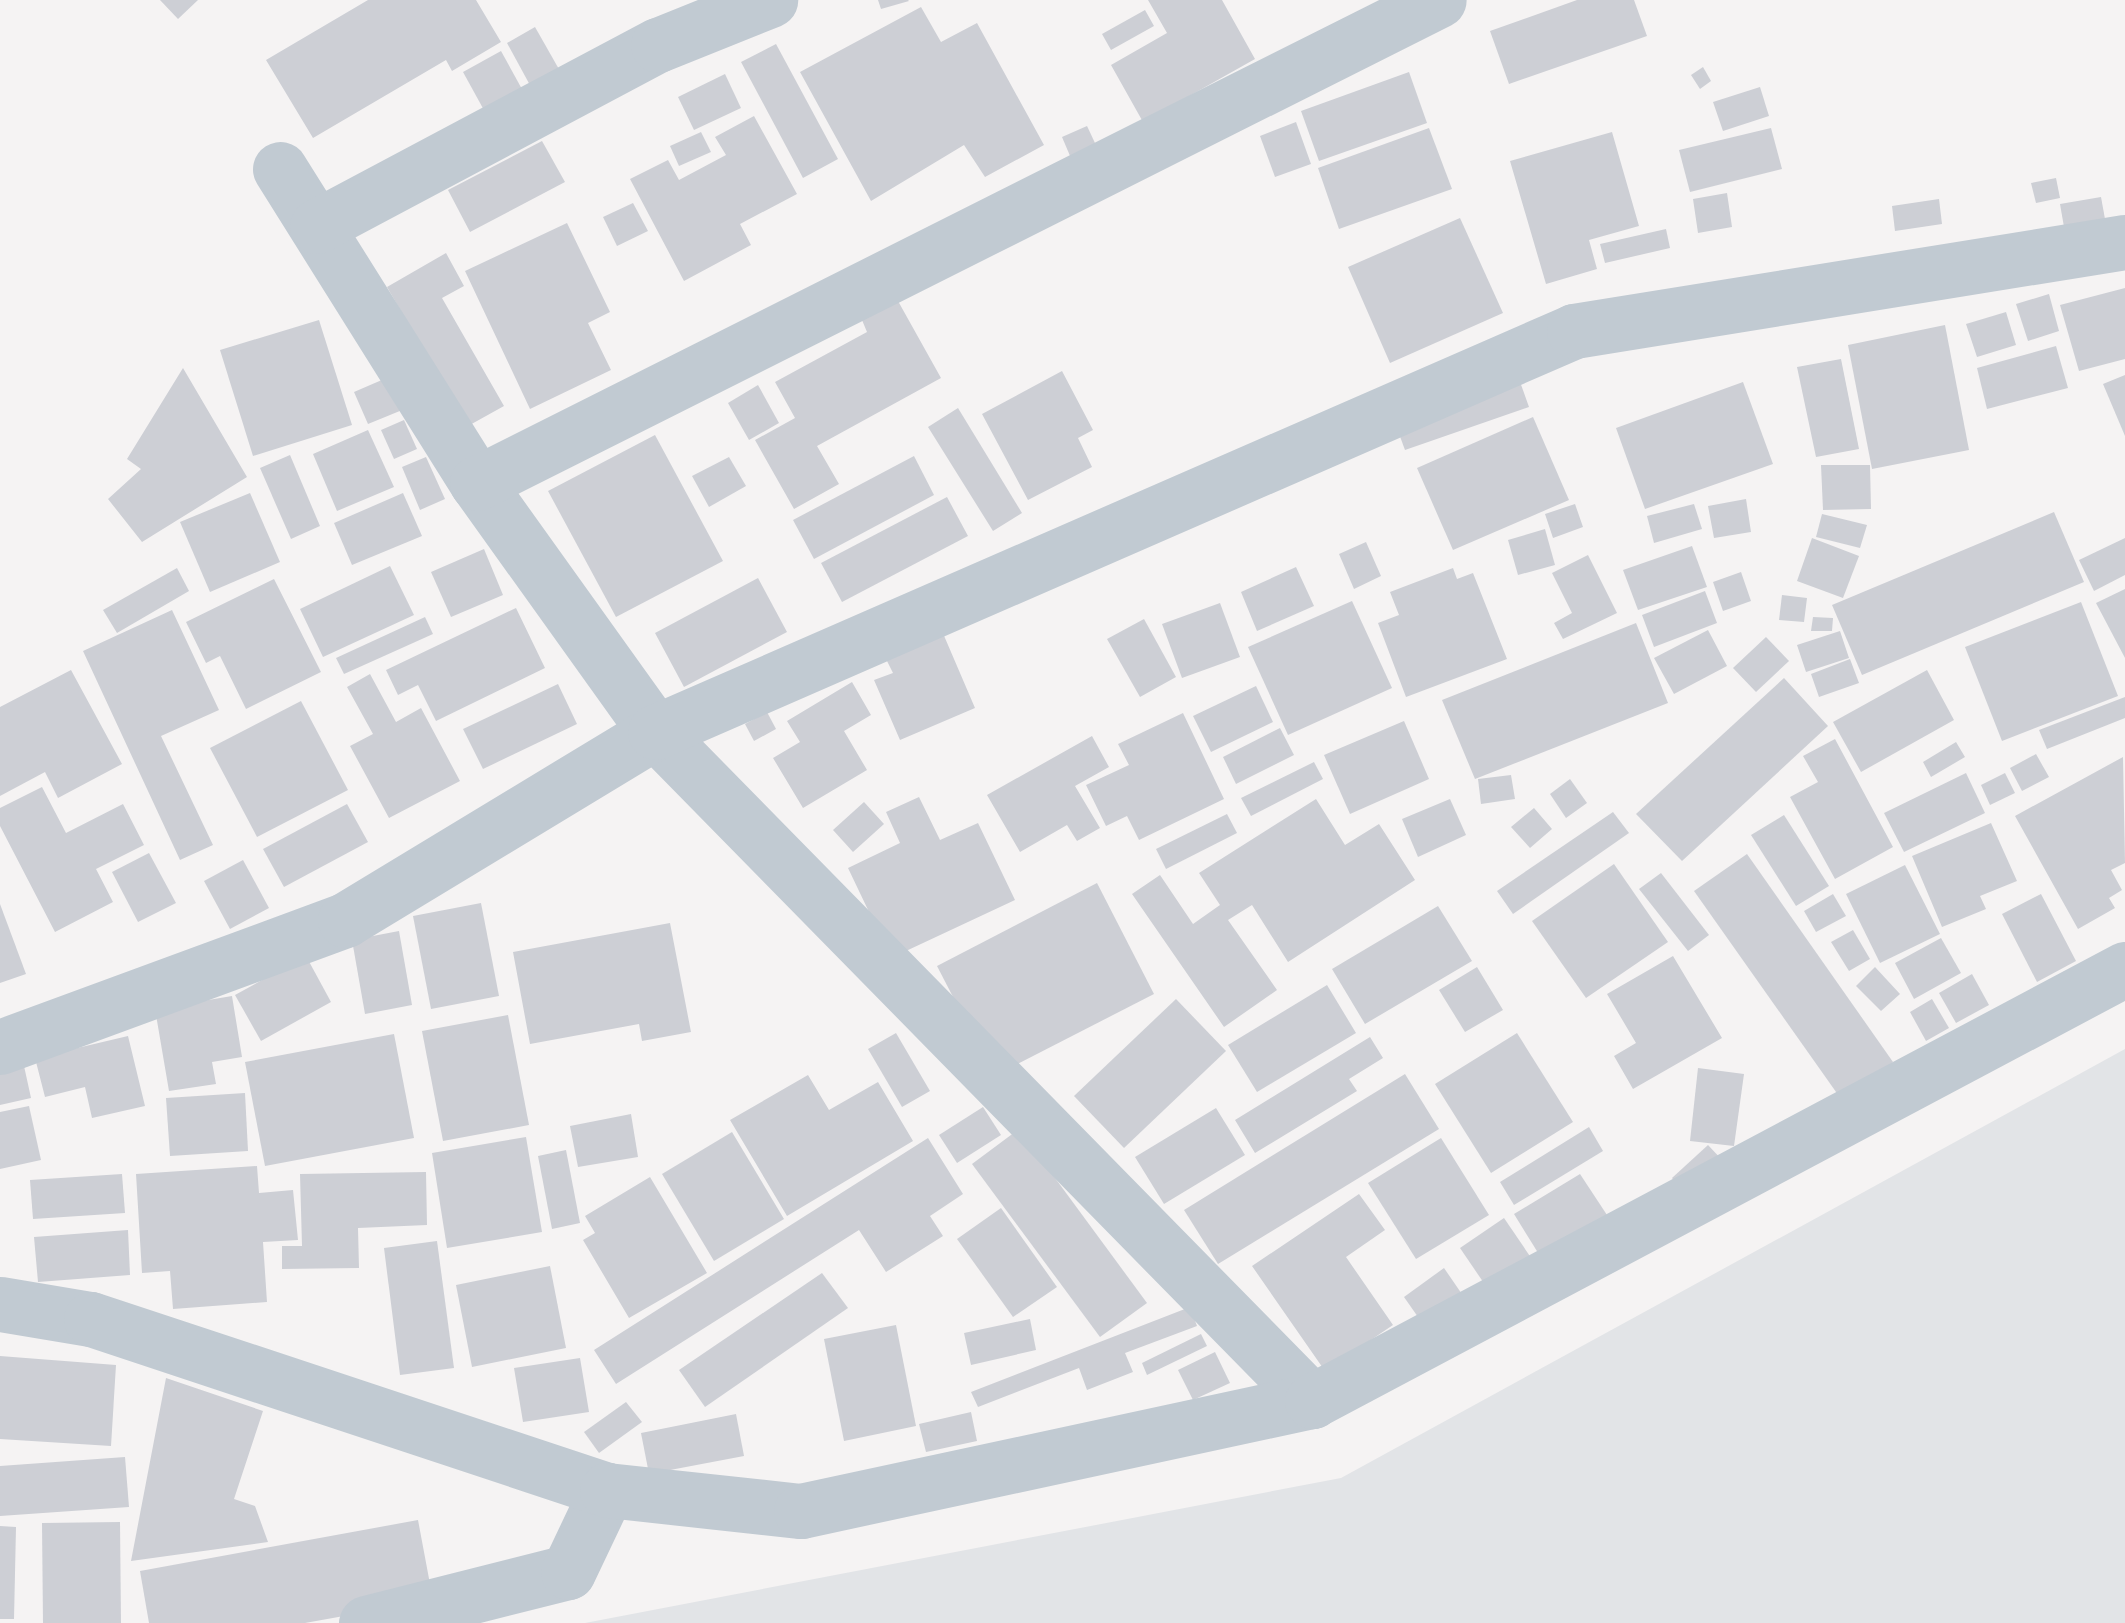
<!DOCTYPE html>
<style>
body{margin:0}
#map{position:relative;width:2125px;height:1623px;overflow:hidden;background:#f5f3f3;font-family:Lato,sans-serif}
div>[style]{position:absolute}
.airport>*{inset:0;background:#e2e4e7}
.building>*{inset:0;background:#cdcfd5}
.minor>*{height:55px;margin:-27.5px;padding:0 27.5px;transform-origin:27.5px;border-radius:27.5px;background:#c1cad2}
.tertiary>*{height:55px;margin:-27.5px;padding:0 27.5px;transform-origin:27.5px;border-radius:27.5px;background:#c1cad2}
span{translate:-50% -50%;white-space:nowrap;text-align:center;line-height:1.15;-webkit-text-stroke:8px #fff;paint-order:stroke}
</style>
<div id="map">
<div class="airport">
<div style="clip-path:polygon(2125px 1049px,2125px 1623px,585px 1623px,1341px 1478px)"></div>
</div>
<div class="building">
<div style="clip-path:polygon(160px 0,198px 0,178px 19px)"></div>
<div style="clip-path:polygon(368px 0,476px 0,501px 42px,452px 71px,446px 60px,313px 138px,266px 60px)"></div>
<div style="clip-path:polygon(878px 0,908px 0,909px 1px,881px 9px)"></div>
<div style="clip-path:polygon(1148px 0,1222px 0,1255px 59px,1143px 122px,1111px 65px,1167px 33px)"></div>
<div style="clip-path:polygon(1577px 0,1634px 0,1647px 36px,1509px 84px,1490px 31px)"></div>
<div style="clip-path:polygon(921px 7px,941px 42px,977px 23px,1044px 145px,985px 177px,964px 145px,871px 201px,800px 72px)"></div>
<div style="clip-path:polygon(1145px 10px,1154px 26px,1111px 50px,1102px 34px)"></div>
<div style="clip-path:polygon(535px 27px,560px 71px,531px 87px,507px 43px)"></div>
<div style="clip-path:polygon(776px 44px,838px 159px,803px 178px,741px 62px)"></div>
<div style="clip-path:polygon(501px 51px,523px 91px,485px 112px,463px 72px)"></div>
<div style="clip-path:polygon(1703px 67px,1711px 81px,1700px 89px,1691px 75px)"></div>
<div style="clip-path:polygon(1409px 72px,1427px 123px,1319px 161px,1301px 111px)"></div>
<div style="clip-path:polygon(725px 74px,741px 108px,694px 130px,678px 97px)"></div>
<div style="clip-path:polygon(1760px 87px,1769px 116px,1723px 131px,1713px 102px)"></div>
<div style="clip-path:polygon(754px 116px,797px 194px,740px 224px,751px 245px,684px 281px,630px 179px,668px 160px,679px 180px,726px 155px,715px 137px)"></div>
<div style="clip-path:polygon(1296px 122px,1311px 164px,1275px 177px,1260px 136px)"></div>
<div style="clip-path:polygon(1087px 126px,1102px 158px,1076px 170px,1062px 137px)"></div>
<div style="clip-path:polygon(1429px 128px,1452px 189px,1339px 229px,1318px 168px)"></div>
<div style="clip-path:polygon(1771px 128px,1782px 169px,1690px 192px,1679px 150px)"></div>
<div style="clip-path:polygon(701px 132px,711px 152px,679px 166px,670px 146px)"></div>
<div style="clip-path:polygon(1612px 132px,1639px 226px,1589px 240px,1597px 269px,1546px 284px,1510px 161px)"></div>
<div style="clip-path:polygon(542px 141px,565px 182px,470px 232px,448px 190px)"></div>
<div style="clip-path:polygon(2056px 178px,2060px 198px,2036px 203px,2031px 183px)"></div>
<div style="clip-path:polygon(1727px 193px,1732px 227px,1698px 233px,1693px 199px)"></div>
<div style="clip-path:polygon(2101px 197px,2105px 219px,2064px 227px,2060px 204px)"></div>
<div style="clip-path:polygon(1939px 199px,1942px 224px,1895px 231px,1892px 206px)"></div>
<div style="clip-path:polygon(633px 203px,648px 231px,617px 246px,603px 217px)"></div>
<div style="clip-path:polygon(1460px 218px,1503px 313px,1390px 363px,1348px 267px)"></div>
<div style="clip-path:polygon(567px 223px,610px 312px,588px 323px,611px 370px,530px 409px,465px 271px)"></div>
<div style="clip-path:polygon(1666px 229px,1670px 248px,1605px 263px,1600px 244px)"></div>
<div style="clip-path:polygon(446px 253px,464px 286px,442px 298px,504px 406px,468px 426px,387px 287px)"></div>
<div style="clip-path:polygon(2125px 288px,2125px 359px,2079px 371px,2060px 305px)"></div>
<div style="clip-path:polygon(2049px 294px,2059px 331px,2028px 341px,2016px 304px)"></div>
<div style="clip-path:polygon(898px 301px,941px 378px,817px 446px,839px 484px,794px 509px,755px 440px,795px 418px,775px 382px,867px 332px,862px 320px)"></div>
<div style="clip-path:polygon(2006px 312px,2016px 345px,1977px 357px,1966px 324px)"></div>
<div style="clip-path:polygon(319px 320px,352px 425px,253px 456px,220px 350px)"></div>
<div style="clip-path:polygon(1945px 325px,1969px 450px,1872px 469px,1848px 345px)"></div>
<div style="clip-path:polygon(2056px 346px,2068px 388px,1987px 409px,1977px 368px)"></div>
<div style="clip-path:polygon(1841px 359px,1859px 449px,1816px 457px,1797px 367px)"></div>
<div style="clip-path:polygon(183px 368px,247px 477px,142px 542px,108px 499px,141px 469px,127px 459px)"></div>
<div style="clip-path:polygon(1062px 371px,1093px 430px,1078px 438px,1092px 467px,1028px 500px,982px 414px)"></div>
<div style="clip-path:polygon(398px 373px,412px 406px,368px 424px,354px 392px)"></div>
<div style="clip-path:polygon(2125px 375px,2125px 436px,2103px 384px)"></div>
<div style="clip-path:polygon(1519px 379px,1529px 407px,1405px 450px,1395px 423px)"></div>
<div style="clip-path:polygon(1743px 382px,1773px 464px,1645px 509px,1616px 428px)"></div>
<div style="clip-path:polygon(758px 385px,779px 423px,749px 440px,728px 403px)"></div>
<div style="clip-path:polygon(958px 408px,1022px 513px,993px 531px,928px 427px)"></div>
<div style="clip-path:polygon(1533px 417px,1569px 500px,1453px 550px,1417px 468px)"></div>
<div style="clip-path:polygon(404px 420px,417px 449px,394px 459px,381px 430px)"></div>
<div style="clip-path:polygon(368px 430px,394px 487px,337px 511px,313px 454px)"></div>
<div style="clip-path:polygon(655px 435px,723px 561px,616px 617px,548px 491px)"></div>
<div style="clip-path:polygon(290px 455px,320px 526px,291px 539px,260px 468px)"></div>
<div style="clip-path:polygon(914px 456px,934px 495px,814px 559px,793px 520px)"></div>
<div style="clip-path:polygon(426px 457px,445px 499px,420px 510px,402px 467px)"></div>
<div style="clip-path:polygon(729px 457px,746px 486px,709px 507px,692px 476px)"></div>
<div style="clip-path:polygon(1821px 465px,1870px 465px,1871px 509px,1823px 510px)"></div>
<div style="clip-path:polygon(250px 493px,280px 562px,210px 592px,180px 522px)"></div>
<div style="clip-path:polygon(403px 493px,422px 536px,352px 565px,334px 523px)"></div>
<div style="clip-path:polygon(947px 497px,968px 536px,842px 602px,821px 563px)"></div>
<div style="clip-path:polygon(1746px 499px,1751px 532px,1714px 538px,1708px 506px)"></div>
<div style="clip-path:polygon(1575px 504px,1583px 527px,1553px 538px,1545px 514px)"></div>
<div style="clip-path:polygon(1694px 504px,1702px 529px,1654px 543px,1647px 516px)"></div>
<div style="clip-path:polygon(2054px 512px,2084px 582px,1862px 675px,1832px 605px)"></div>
<div style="clip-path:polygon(1822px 514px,1867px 525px,1860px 548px,1816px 537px)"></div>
<div style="clip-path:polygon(1545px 529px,1555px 565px,1518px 575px,1508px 540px)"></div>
<div style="clip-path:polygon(1812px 538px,1859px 556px,1843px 598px,1797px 581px)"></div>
<div style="clip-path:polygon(2125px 538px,2125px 575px,2094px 591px,2079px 560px)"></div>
<div style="clip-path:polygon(1366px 542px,1381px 576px,1354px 589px,1339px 554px)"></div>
<div style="clip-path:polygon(1692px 546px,1707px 587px,1638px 610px,1623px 570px)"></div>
<div style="clip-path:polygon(484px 549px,503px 595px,451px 617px,431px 572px)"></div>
<div style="clip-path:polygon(1588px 555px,1617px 613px,1563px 639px,1554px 623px,1572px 613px,1552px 573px)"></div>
<div style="clip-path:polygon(390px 566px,414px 615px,323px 657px,300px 609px)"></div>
<div style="clip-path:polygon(1296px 567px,1314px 606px,1257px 631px,1241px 592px)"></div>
<div style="clip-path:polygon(177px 568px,189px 591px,117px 633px,103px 610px)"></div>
<div style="clip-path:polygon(1453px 568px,1457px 579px,1473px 573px,1507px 659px,1406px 697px,1378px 623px,1399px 615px,1390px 592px)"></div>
<div style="clip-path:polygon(1741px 572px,1751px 601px,1723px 611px,1713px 582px)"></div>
<div style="clip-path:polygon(758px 578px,787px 632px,684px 687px,655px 633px)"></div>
<div style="clip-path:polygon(274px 579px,321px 672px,246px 709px,220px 656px,206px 663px,186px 622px)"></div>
<div style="clip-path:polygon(2125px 589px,2125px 658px,2096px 603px)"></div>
<div style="clip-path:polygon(1705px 591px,1717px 623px,1654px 647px,1642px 615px)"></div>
<div style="clip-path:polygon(1782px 595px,1807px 598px,1804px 622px,1779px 620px)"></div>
<div style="clip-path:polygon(1352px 601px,1392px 688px,1288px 735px,1248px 647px)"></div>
<div style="clip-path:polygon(2081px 602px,2118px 696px,2002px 741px,1965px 647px)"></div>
<div style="clip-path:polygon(1220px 603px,1240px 657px,1182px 678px,1162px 624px)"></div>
<div style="clip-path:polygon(516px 608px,545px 668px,436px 721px,418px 685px,398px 695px,386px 670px)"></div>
<div style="clip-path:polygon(172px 610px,219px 710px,161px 736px,213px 845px,180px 860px,83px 651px)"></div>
<div style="clip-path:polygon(425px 617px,433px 634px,344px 674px,336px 658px)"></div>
<div style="clip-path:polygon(1813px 617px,1833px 618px,1832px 631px,1811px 631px)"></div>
<div style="clip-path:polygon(1144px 619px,1176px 677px,1140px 697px,1107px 639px)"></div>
<div style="clip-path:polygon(1636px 623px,1668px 703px,1475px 779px,1442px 700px)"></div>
<div style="clip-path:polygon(1708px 630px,1727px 666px,1674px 694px,1654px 658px)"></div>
<div style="clip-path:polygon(942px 631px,975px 708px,900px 740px,874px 680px,893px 673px,884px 655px)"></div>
<div style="clip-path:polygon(1840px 631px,1849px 658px,1806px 672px,1797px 645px)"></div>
<div style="clip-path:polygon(1766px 637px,1789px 661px,1756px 692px,1733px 668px)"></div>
<div style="clip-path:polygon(1850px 659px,1859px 683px,1819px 697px,1811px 674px)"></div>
<div style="clip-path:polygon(71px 670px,122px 764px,58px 798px,45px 772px,0 796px,0 707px)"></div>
<div style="clip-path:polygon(1927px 670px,1954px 720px,1861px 772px,1833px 722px)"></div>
<div style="clip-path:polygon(370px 674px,396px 722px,421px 708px,460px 781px,389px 818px,350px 746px,373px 734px,347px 687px)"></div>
<div style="clip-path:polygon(1784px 678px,1828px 726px,1682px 861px,1636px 814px)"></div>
<div style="clip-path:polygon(852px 682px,871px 715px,844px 731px,867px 770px,803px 808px,773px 758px,800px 742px,787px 721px)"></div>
<div style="clip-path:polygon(558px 684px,577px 724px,483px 769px,463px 729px)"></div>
<div style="clip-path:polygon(1256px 686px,1273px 722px,1211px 752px,1193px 716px)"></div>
<div style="clip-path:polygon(2125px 697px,2125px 718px,2047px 749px,2039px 730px)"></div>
<div style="clip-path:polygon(301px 701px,348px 790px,257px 837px,210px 748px)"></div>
<div style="clip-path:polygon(767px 712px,776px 729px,754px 741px,745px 724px)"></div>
<div style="clip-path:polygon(1183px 713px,1224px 799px,1139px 840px,1127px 816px,1106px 826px,1086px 785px,1129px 765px,1118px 744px)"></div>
<div style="clip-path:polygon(1404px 721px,1429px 779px,1350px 814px,1324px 755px)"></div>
<div style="clip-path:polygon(1280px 728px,1294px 755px,1236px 784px,1223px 757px)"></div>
<div style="clip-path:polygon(1092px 736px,1109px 767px,1075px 786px,1100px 828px,1077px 841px,1067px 825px,1020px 852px,987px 795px)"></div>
<div style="clip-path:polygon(1835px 739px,1893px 847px,1835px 879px,1790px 797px,1818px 782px,1803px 756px)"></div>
<div style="clip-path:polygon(1956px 742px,1965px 757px,1931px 777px,1923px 762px)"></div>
<div style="clip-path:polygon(2036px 754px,2049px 777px,2022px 791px,2010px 768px)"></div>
<div style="clip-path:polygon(2123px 757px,2125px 863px,2111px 870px,2122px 890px,2109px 898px,2115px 908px,2078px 929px,2015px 816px)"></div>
<div style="clip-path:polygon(1314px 762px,1323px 779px,1251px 816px,1241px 798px)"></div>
<div style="clip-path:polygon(1966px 773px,1985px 813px,1904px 852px,1884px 813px)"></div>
<div style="clip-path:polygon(2005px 773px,2015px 793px,1990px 805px,1981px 785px)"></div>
<div style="clip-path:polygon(1511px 775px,1515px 799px,1481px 804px,1478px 779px)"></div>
<div style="clip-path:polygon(1570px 779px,1587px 803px,1566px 818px,1550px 794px)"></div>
<div style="clip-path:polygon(42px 787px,66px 833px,123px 804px,144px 845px,96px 869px,113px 902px,55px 932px,0 826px,0 808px)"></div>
<div style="clip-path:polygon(919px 797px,940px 840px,978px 823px,1015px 900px,891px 958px,848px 868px,900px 843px,886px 812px)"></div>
<div style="clip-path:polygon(1316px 799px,1345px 845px,1379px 824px,1415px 880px,1288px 962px,1252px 905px,1228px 920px,1277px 990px,1224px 1027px,1132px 894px,1160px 875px,1193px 924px,1220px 905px,1199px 873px)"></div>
<div style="clip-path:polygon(1450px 799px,1466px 835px,1418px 857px,1402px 819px)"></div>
<div style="clip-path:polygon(864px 802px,884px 824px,853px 852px,833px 830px)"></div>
<div style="clip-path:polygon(347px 804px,368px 842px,284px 887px,263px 849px)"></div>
<div style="clip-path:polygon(1534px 808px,1552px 829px,1530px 848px,1511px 827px)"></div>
<div style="clip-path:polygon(1613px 812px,1629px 833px,1513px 914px,1497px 891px)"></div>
<div style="clip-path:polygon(1227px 814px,1237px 833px,1166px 869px,1156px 849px)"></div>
<div style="clip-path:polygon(1784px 815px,1829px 886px,1796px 906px,1751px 835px)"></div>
<div style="clip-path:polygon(1991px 823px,2017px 881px,1980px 896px,1986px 909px,1942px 927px,1912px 856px)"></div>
<div style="clip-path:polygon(149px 853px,176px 903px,138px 922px,112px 872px)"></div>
<div style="clip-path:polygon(1747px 854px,1893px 1062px,1841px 1099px,1694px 891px)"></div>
<div style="clip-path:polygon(243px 860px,269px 908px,230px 929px,204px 881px)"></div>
<div style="clip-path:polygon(1614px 864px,1668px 942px,1586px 998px,1532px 921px)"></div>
<div style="clip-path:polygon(1905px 865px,1940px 934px,1880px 963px,1846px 894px)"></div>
<div style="clip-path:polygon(1661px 873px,1709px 935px,1688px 951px,1639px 889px)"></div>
<div style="clip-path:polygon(1097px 883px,1154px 994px,994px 1076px,937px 966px)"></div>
<div style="clip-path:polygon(1833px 894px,1846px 916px,1816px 932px,1804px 911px)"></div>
<div style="clip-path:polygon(2041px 894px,2076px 961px,2037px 982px,2002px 914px)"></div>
<div style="clip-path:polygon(481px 903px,499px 996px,431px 1009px,413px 916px)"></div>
<div style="clip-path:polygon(0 904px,26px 974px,0 983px)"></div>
<div style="clip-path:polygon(1438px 906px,1472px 961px,1365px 1024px,1332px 969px)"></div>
<div style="clip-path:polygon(670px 923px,691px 1032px,642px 1041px,639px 1024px,530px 1044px,513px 952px)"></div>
<div style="clip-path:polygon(1853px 930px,1870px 959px,1849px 971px,1831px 942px)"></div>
<div style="clip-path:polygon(399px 931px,412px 1005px,365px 1014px,352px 940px)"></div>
<div style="clip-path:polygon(1941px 938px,1961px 973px,1914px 999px,1895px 963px)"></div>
<div style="clip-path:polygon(306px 956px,331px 1002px,261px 1041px,235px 995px)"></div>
<div style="clip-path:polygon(1673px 956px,1722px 1038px,1633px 1089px,1614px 1056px,1636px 1043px,1607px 994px)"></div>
<div style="clip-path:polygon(1477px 967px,1503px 1010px,1465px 1032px,1439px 990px)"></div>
<div style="clip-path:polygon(1875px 967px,1900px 994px,1881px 1011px,1856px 986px)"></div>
<div style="clip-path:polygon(1972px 974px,1989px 1005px,1956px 1023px,1939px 993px)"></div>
<div style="clip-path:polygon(1327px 985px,1356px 1033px,1257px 1092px,1228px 1045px)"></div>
<div style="clip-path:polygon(232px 996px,242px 1057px,212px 1062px,216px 1084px,169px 1091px,155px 1009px)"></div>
<div style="clip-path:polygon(1176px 999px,1226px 1051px,1124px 1148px,1074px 1096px)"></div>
<div style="clip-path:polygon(1932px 999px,1949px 1028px,1926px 1041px,1910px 1012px)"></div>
<div style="clip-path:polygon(508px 1015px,529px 1125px,443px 1141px,422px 1031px)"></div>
<div style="clip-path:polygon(896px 1033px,930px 1091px,902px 1107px,868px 1049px)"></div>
<div style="clip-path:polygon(1517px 1033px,1573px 1122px,1491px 1173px,1435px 1084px)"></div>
<div style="clip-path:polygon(394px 1034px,414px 1138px,265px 1166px,245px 1062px)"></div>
<div style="clip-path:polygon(128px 1036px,145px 1106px,92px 1118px,85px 1087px,45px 1097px,35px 1058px)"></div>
<div style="clip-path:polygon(1370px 1037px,1383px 1058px,1349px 1079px,1357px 1091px,1255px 1153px,1235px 1120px)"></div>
<div style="clip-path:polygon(24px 1066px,31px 1098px,0 1105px,0 1072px)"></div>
<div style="clip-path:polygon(1698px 1068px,1744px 1074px,1734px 1146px,1690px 1141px)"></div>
<div style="clip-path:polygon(1405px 1074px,1439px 1129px,1218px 1264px,1184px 1210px)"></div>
<div style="clip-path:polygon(808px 1075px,829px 1110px,878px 1082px,913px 1141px,787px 1216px,730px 1120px)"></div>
<div style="clip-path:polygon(245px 1093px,248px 1151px,170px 1156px,166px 1098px)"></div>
<div style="clip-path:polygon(29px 1106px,41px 1160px,0 1169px,0 1112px)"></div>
<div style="clip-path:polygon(983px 1107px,1001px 1135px,957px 1163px,939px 1135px)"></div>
<div style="clip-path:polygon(1216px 1108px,1245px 1155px,1164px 1204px,1135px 1157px)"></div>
<div style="clip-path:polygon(631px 1114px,638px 1157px,578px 1167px,570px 1126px)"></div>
<div style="clip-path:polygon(1589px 1127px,1603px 1151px,1514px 1205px,1500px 1182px)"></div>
<div style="clip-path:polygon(1019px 1129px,1147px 1303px,1100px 1337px,972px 1164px)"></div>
<div style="clip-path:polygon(732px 1132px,784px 1219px,714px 1261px,662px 1174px)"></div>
<div style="clip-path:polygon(526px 1137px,542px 1232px,447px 1248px,432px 1153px)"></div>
<div style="clip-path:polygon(928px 1138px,963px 1194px,930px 1216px,943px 1236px,886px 1272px,859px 1230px,616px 1384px,594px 1350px)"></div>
<div style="clip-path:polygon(1441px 1138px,1489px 1215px,1416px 1259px,1368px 1183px)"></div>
<div style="clip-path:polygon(1708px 1145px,1724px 1162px,1686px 1195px,1672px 1178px)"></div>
<div style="clip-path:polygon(566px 1150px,580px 1223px,552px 1229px,538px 1156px)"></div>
<div style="clip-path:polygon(257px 1166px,259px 1193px,293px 1190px,298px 1240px,263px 1242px,267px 1302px,173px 1309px,170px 1271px,142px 1273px,136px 1174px)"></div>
<div style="clip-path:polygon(426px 1172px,427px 1225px,358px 1228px,359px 1268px,282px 1269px,282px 1246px,302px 1246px,300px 1174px)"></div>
<div style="clip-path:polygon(122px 1174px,125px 1213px,33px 1219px,30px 1180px)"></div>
<div style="clip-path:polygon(1580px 1174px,1607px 1215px,1540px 1256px,1514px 1214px)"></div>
<div style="clip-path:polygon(650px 1177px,707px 1273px,629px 1318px,583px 1240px,595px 1233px,585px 1216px)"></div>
<div style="clip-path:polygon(1359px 1194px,1385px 1230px,1346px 1257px,1393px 1325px,1325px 1371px,1252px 1266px)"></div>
<div style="clip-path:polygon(1001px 1208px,1057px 1287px,1013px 1317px,957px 1239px)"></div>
<div style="clip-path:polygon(1504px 1218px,1536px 1265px,1492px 1295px,1460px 1248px)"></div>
<div style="clip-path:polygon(128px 1230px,130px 1275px,38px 1282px,34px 1237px)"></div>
<div style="clip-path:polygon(437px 1241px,454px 1368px,400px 1375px,384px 1248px)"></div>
<div style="clip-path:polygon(550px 1266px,566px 1348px,472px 1367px,456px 1285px)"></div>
<div style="clip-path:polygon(1444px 1268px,1466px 1300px,1425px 1327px,1404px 1297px)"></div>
<div style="clip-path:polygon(822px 1273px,848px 1308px,705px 1407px,679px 1370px)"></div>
<div style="clip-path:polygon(1190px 1307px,1197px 1326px,1125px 1353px,1133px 1372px,1087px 1390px,1079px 1368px,978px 1407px,971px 1392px)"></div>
<div style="clip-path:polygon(1030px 1319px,1036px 1350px,971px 1365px,964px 1333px)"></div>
<div style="clip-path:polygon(896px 1325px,916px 1426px,844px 1441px,824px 1339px)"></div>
<div style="clip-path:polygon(1201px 1334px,1207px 1346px,1147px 1375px,1142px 1363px)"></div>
<div style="clip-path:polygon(1215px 1352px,1230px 1383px,1193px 1400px,1178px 1370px)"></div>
<div style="clip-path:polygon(0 1356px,116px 1365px,111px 1446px,0 1439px)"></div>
<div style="clip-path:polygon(580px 1358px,589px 1412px,523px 1422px,514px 1368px)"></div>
<div style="clip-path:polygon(166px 1378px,263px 1411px,234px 1499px,255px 1506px,268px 1542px,131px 1561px)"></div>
<div style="clip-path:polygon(626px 1402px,642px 1422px,599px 1453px,584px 1432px)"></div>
<div style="clip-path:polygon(971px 1412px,977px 1441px,926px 1452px,919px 1424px)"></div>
<div style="clip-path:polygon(736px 1414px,744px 1456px,649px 1474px,641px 1433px)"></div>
<div style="clip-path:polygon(125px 1457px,129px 1507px,0 1516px,0 1466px)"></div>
<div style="clip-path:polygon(418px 1520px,433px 1600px,305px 1623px,149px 1623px,140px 1571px)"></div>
<div style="clip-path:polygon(120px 1522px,121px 1623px,43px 1623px,42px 1523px)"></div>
<div style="clip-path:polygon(0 1526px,16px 1527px,14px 1619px,0 1619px)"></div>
</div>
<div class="minor">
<div style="left:280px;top:169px;width:371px;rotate:57.9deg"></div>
<div style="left:477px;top:483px;width:306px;rotate:54.4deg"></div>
<div style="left:655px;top:732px;width:938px;rotate:45.52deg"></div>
<div style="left:317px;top:226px;width:386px;rotate:-28deg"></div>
<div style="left:658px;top:45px;width:121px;rotate:-21.9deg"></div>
<div style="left:477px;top:483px;width:1076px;rotate:-26.66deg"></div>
<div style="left:0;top:1047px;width:368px;rotate:-20.2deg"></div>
<div style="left:345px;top:920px;width:363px;rotate:-31.2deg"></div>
<div style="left:655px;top:732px;width:1003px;rotate:-23.57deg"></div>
<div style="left:1574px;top:331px;width:558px;rotate:-9.18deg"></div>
<div style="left:366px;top:1623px;width:208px;rotate:-14.2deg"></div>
<div style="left:568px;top:1572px;width:91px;rotate:-64.6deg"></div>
</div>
<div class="tertiary">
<div style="left:0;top:1304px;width:92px;rotate:9.4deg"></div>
<div style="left:91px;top:1319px;width:544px;rotate:18.33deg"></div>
<div style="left:607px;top:1490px;width:195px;rotate:6.2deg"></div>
<div style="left:801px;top:1511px;width:523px;rotate:-12.15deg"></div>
<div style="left:1312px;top:1401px;width:921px;rotate:-27.98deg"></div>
</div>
</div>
